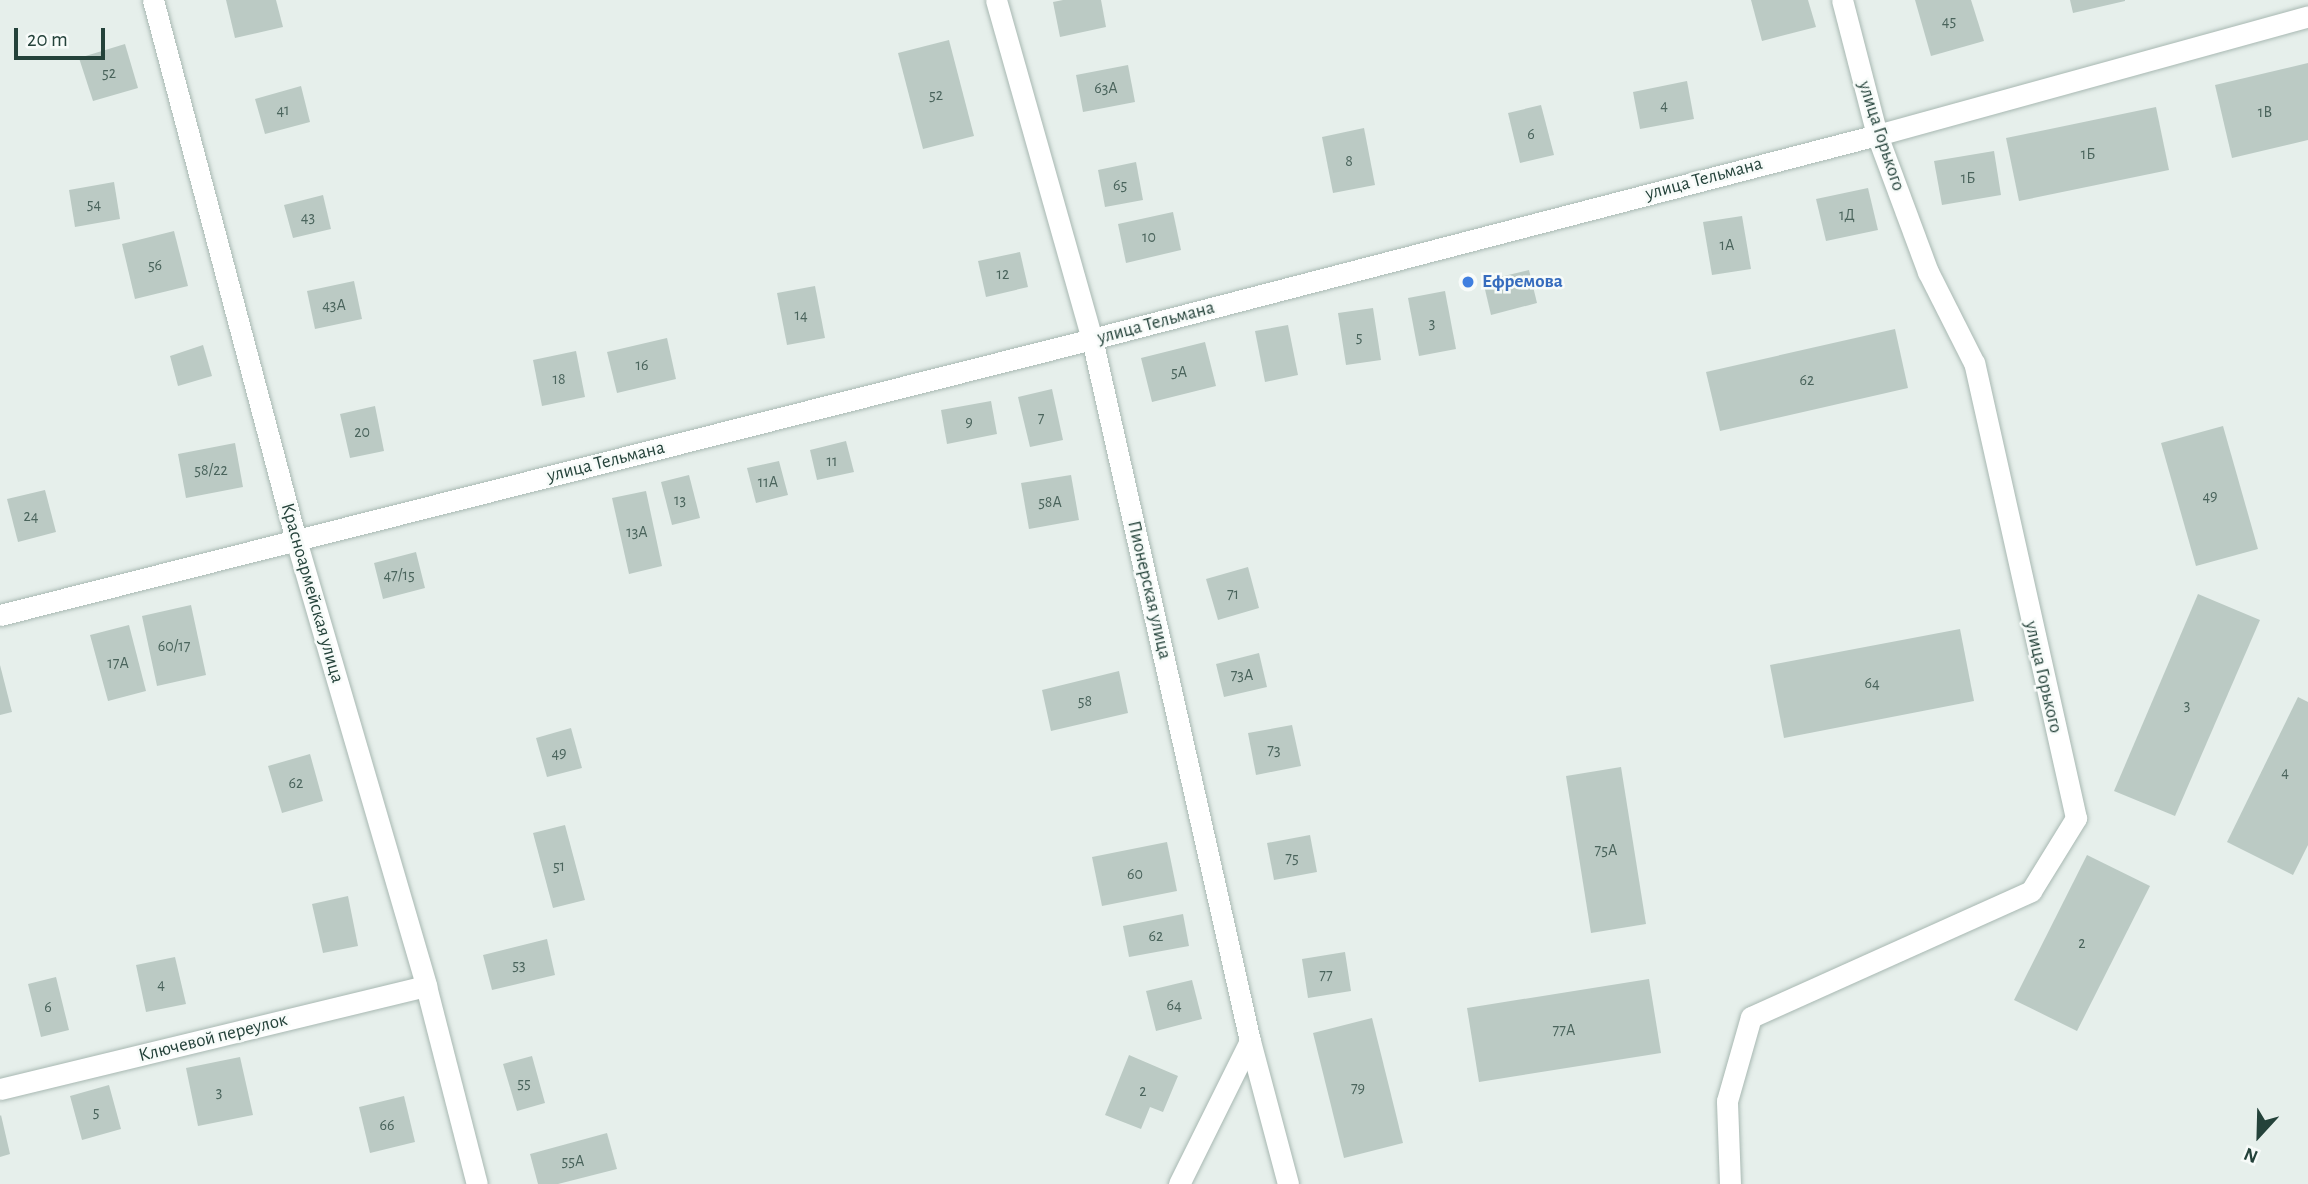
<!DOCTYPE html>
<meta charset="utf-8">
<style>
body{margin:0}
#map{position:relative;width:2308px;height:1184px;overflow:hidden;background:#e6efeb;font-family:"Alegreya Sans",sans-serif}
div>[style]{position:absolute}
.building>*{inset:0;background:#bbcac4}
.roads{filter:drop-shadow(0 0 2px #a8b8b2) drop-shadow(0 0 2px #a8b8b2)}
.minor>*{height:21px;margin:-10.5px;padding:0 10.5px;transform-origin:10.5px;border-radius:10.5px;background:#fff}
.tertiary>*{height:21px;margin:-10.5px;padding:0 10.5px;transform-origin:10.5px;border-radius:10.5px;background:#fff}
.dots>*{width:19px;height:19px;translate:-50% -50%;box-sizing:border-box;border:4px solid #f7fbf9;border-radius:50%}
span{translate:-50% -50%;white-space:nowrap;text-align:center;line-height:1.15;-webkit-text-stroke:5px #f7fbf9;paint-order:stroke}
.number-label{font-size:16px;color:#4a645c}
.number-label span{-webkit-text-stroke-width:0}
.street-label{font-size:19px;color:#24423a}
.shop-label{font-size:19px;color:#366cbe;font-weight:700}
.left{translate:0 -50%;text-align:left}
.north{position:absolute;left:2224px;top:1100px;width:70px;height:70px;-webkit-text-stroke:5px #f7fbf9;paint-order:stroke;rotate:202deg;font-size:19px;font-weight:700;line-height:28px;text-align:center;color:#24423a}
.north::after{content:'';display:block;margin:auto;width:24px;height:32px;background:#24423a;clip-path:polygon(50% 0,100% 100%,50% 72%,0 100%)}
.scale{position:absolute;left:14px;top:28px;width:91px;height:32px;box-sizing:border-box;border:4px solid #24423a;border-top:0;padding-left:9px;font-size:21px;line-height:24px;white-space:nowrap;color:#24423a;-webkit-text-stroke:5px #f7fbf9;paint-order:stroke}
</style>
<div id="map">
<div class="building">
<div style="clip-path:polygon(226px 0,276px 0,283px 27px,235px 38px)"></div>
<div style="clip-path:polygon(1063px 0,1101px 0,1106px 27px,1060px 37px,1053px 2px)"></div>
<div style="clip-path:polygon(1751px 0,1808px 0,1816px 27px,1762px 41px)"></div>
<div style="clip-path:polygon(1915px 0,1971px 0,1984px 41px,1931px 56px)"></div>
<div style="clip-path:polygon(2070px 0,2125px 0,2125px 1px,2073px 13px)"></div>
<div style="clip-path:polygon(949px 40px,974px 136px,923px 149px,898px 53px)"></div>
<div style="clip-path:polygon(125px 44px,138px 88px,93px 101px,79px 58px)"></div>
<div style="clip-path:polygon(2308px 63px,2308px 140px,2232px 158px,2215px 85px)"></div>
<div style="clip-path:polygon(1128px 65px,1135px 102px,1083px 112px,1076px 75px)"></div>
<div style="clip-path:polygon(1687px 81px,1694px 119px,1640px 129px,1633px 92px)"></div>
<div style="clip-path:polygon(301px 86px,310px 122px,265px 134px,255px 99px)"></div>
<div style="clip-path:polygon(1541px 105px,1554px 155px,1520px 163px,1508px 113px)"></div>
<div style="clip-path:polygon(2156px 107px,2169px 170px,2019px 201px,2006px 138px)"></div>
<div style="clip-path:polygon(1364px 128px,1375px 185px,1333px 193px,1322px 137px)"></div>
<div style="clip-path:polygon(1994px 151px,2001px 195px,1942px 205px,1934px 161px)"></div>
<div style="clip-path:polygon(1136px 162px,1143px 200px,1105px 207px,1098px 170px)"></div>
<div style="clip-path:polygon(114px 182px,120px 219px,75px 227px,69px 190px)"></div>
<div style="clip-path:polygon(1868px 188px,1878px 230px,1826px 241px,1816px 199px)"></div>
<div style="clip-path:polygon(323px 195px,331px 229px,293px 238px,284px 205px)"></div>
<div style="clip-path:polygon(1173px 212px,1181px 250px,1126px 263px,1118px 224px)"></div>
<div style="clip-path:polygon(1742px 216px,1751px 269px,1712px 275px,1703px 222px)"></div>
<div style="clip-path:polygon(174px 231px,188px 286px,135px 299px,122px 244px)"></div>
<div style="clip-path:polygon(1020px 252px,1028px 287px,986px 297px,978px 261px)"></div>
<div style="clip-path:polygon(1529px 270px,1537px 303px,1491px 315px,1483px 281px)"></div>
<div style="clip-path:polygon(354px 281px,362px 319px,315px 329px,307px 291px)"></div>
<div style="clip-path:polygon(815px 286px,825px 338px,787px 345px,777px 293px)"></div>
<div style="clip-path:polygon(1445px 291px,1456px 349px,1419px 356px,1408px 298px)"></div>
<div style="clip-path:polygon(1373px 308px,1381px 360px,1346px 365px,1338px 313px)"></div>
<div style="clip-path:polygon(1288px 325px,1298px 375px,1265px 382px,1255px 331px)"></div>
<div style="clip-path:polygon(1895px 329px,1908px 388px,1720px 431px,1706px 372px)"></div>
<div style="clip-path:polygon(667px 338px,676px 379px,617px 393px,607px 352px)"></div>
<div style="clip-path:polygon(1205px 342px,1216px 386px,1152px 402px,1141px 358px)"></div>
<div style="clip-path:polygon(203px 345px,212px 376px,178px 386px,170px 356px)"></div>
<div style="clip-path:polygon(576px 351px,585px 397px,542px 406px,533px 360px)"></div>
<div style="clip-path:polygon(1052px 389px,1063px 440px,1030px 447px,1018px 397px)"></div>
<div style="clip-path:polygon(991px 401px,997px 434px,947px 444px,941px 410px)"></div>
<div style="clip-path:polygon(375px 406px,384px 451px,350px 458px,340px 414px)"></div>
<div style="clip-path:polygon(2223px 426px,2258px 549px,2196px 566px,2161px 443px)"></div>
<div style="clip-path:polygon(846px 441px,854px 472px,817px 480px,810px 450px)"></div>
<div style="clip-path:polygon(235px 443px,243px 487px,186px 498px,178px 454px)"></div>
<div style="clip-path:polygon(779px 461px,788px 495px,756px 503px,747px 468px)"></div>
<div style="clip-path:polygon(689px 475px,700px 518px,672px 525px,661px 482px)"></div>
<div style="clip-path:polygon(1071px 475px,1079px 520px,1029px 529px,1021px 483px)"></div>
<div style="clip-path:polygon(45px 490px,56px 532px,18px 542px,7px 499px)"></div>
<div style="clip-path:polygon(646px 491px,662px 566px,629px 574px,612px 498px)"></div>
<div style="clip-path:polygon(416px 552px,425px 588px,383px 599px,374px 563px)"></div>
<div style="clip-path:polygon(1248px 567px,1259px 608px,1218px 620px,1206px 579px)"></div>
<div style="clip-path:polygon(2198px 594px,2260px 620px,2175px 816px,2114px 791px)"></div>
<div style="clip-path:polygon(191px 605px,206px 675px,157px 686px,142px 616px)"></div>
<div style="clip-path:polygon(129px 625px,146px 691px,108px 701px,90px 635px)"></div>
<div style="clip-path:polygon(1960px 629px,1974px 701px,1784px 738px,1770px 665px)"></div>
<div style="clip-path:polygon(1259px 653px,1267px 687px,1224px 697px,1216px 664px)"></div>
<div style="clip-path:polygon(0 665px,12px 712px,0 715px)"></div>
<div style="clip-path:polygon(1119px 671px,1128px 713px,1051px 731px,1042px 690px)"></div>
<div style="clip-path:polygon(2298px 697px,2308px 702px,2308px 845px,2293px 875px,2227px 842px)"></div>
<div style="clip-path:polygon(1292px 725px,1301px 766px,1256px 775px,1248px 733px)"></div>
<div style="clip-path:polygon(571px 728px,582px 768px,547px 777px,536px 738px)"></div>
<div style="clip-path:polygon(310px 754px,323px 801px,282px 813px,268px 766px)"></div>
<div style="clip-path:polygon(1621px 767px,1646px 924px,1591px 933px,1566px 776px)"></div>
<div style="clip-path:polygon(565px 825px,585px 900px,553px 908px,533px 833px)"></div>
<div style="clip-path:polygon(1310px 835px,1317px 872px,1274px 880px,1267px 843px)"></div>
<div style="clip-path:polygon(1167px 842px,1177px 891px,1102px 906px,1092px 857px)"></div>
<div style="clip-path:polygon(2087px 855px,2150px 886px,2077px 1031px,2014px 1000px)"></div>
<div style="clip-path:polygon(348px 896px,358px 946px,323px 953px,312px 904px)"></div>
<div style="clip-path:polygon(1183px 914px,1189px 946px,1129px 957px,1123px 926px)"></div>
<div style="clip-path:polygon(547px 939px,555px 975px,492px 990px,483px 955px)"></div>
<div style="clip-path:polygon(1345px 952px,1351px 991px,1308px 998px,1302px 959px)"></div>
<div style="clip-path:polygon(175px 957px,186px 1004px,146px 1012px,136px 965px)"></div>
<div style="clip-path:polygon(56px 977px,69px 1030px,41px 1037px,28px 984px)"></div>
<div style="clip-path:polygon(1649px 979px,1661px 1053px,1479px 1082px,1467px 1008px)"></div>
<div style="clip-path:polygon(1192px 980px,1202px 1019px,1156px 1031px,1146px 991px)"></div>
<div style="clip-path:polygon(1372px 1018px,1403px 1143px,1344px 1158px,1313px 1033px)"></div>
<div style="clip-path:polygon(1129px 1055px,1178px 1076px,1163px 1112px,1150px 1107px,1141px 1129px,1105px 1115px)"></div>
<div style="clip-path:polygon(532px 1056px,545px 1103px,517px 1111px,503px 1064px)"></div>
<div style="clip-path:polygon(240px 1057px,253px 1115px,198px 1126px,186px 1068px)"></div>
<div style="clip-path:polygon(109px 1085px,121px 1129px,82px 1140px,70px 1096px)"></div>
<div style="clip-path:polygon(404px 1096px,415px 1142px,370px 1153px,359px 1107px)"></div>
<div style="clip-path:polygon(1px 1115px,10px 1154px,0 1157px,0 1116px)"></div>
<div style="clip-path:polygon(607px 1133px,617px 1169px,558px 1184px,538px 1184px,530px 1154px)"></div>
</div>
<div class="roads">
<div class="minor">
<div style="left:996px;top:0;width:352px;rotate:74.2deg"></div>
<div style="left:1092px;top:339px;width:720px;rotate:77.32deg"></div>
<div style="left:1250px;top:1041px;width:148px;rotate:75.1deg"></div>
<div style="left:0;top:1089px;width:438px;rotate:-13.6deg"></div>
<div style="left:1179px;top:1184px;width:160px;rotate:-63.6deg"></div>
<div style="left:1730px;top:1184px;width:83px;rotate:-92.1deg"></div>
<div style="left:1727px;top:1101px;width:87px;rotate:-74.1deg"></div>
<div style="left:1751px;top:1017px;width:307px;rotate:-24.2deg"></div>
<div style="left:2031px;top:891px;width:86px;rotate:-58.3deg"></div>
<div style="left:2076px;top:818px;width:466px;rotate:-102.6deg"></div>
<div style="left:1974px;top:363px;width:102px;rotate:-116.8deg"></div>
<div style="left:1928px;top:272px;width:146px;rotate:-110.4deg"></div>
<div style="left:1877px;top:135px;width:139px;rotate:-104.5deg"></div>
</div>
<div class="tertiary">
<div style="left:153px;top:0;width:559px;rotate:75.17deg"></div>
<div style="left:296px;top:540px;width:465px;rotate:73.7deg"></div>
<div style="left:426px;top:986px;width:204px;rotate:75.6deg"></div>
<div style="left:0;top:615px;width:1126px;rotate:-14.18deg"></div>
<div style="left:1092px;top:339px;width:811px;rotate:-14.57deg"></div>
<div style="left:1877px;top:135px;width:447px;rotate:-15.4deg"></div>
</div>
</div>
<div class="dots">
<div style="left:1468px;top:282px;background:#3f7fe0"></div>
</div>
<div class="number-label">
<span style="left:1949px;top:21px">45</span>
<span style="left:109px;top:73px">52</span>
<span style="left:1106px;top:88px">63А</span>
<span style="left:936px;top:95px">52</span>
<span style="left:1664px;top:105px">4</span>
<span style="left:283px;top:110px">41</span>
<span style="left:2265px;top:112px">1В</span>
<span style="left:1531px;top:134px">6</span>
<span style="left:2088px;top:154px">1Б</span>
<span style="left:1349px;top:161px">8</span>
<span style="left:1968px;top:178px">1Б</span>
<span style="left:1120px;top:185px">65</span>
<span style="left:94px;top:204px">54</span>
<span style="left:1847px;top:215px">1Д</span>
<span style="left:308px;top:217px">43</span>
<span style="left:1149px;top:237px">10</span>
<span style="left:1727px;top:245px">1А</span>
<span style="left:155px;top:265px">56</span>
<span style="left:1003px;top:274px">12</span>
<span style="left:334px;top:305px">43А</span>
<span style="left:801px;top:315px">14</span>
<span style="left:1432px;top:323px">3</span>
<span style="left:1359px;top:337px">5</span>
<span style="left:642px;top:365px">16</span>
<span style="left:1179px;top:372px">5А</span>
<span style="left:559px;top:379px">18</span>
<span style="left:1807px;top:380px">62</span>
<span style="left:1041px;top:418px">7</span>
<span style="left:969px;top:422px">9</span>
<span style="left:362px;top:432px">20</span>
<span style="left:832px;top:461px">11</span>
<span style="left:211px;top:470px">58/22</span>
<span style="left:768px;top:482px">11А</span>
<span style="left:2210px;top:496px">49</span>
<span style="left:680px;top:500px">13</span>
<span style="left:1050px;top:502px">58А</span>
<span style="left:31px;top:516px">24</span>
<span style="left:637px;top:532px">13А</span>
<span style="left:399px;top:575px">47/15</span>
<span style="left:1233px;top:594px">71</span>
<span style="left:174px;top:646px">60/17</span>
<span style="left:118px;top:663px">17А</span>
<span style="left:1242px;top:675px">73А</span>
<span style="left:1872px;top:683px">64</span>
<span style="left:1085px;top:701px">58</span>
<span style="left:2187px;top:705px">3</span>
<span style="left:1274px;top:750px">73</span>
<span style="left:559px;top:753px">49</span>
<span style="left:2285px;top:772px">4</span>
<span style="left:296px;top:783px">62</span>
<span style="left:1606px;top:850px">75А</span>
<span style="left:1292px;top:858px">75</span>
<span style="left:559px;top:866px">51</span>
<span style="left:1135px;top:874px">60</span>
<span style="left:1156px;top:936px">62</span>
<span style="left:2082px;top:943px">2</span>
<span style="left:519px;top:965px">53</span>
<span style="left:1326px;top:975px">77</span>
<span style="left:161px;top:984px">4</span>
<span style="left:1174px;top:1005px">64</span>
<span style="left:48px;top:1007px">6</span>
<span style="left:1564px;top:1030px">77А</span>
<span style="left:524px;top:1083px">55</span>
<span style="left:1358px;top:1088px">79</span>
<span style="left:1143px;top:1091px">2</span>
<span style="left:219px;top:1092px">3</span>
<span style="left:96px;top:1112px">5</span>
<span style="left:387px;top:1125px">66</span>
<span style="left:573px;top:1161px">55А</span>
</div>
<div class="street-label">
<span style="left:1881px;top:136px;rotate:72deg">улица Горького</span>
<span style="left:1704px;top:179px;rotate:-15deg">улица Тельмана</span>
<span style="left:1156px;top:323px;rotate:-15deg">улица Тельмана</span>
<span style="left:606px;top:462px;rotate:-14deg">улица Тельмана</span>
<span style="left:1149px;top:590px;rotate:77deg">Пионерская улица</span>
<span style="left:312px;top:593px;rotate:74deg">Красноармейская улица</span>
<span style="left:2043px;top:677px;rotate:77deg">улица Горького</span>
<span style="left:213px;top:1038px;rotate:-14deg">Ключевой переулок</span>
</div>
<div class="shop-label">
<span class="left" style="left:1482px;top:282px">Ефремова</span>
</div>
<div class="north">N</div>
<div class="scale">20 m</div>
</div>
